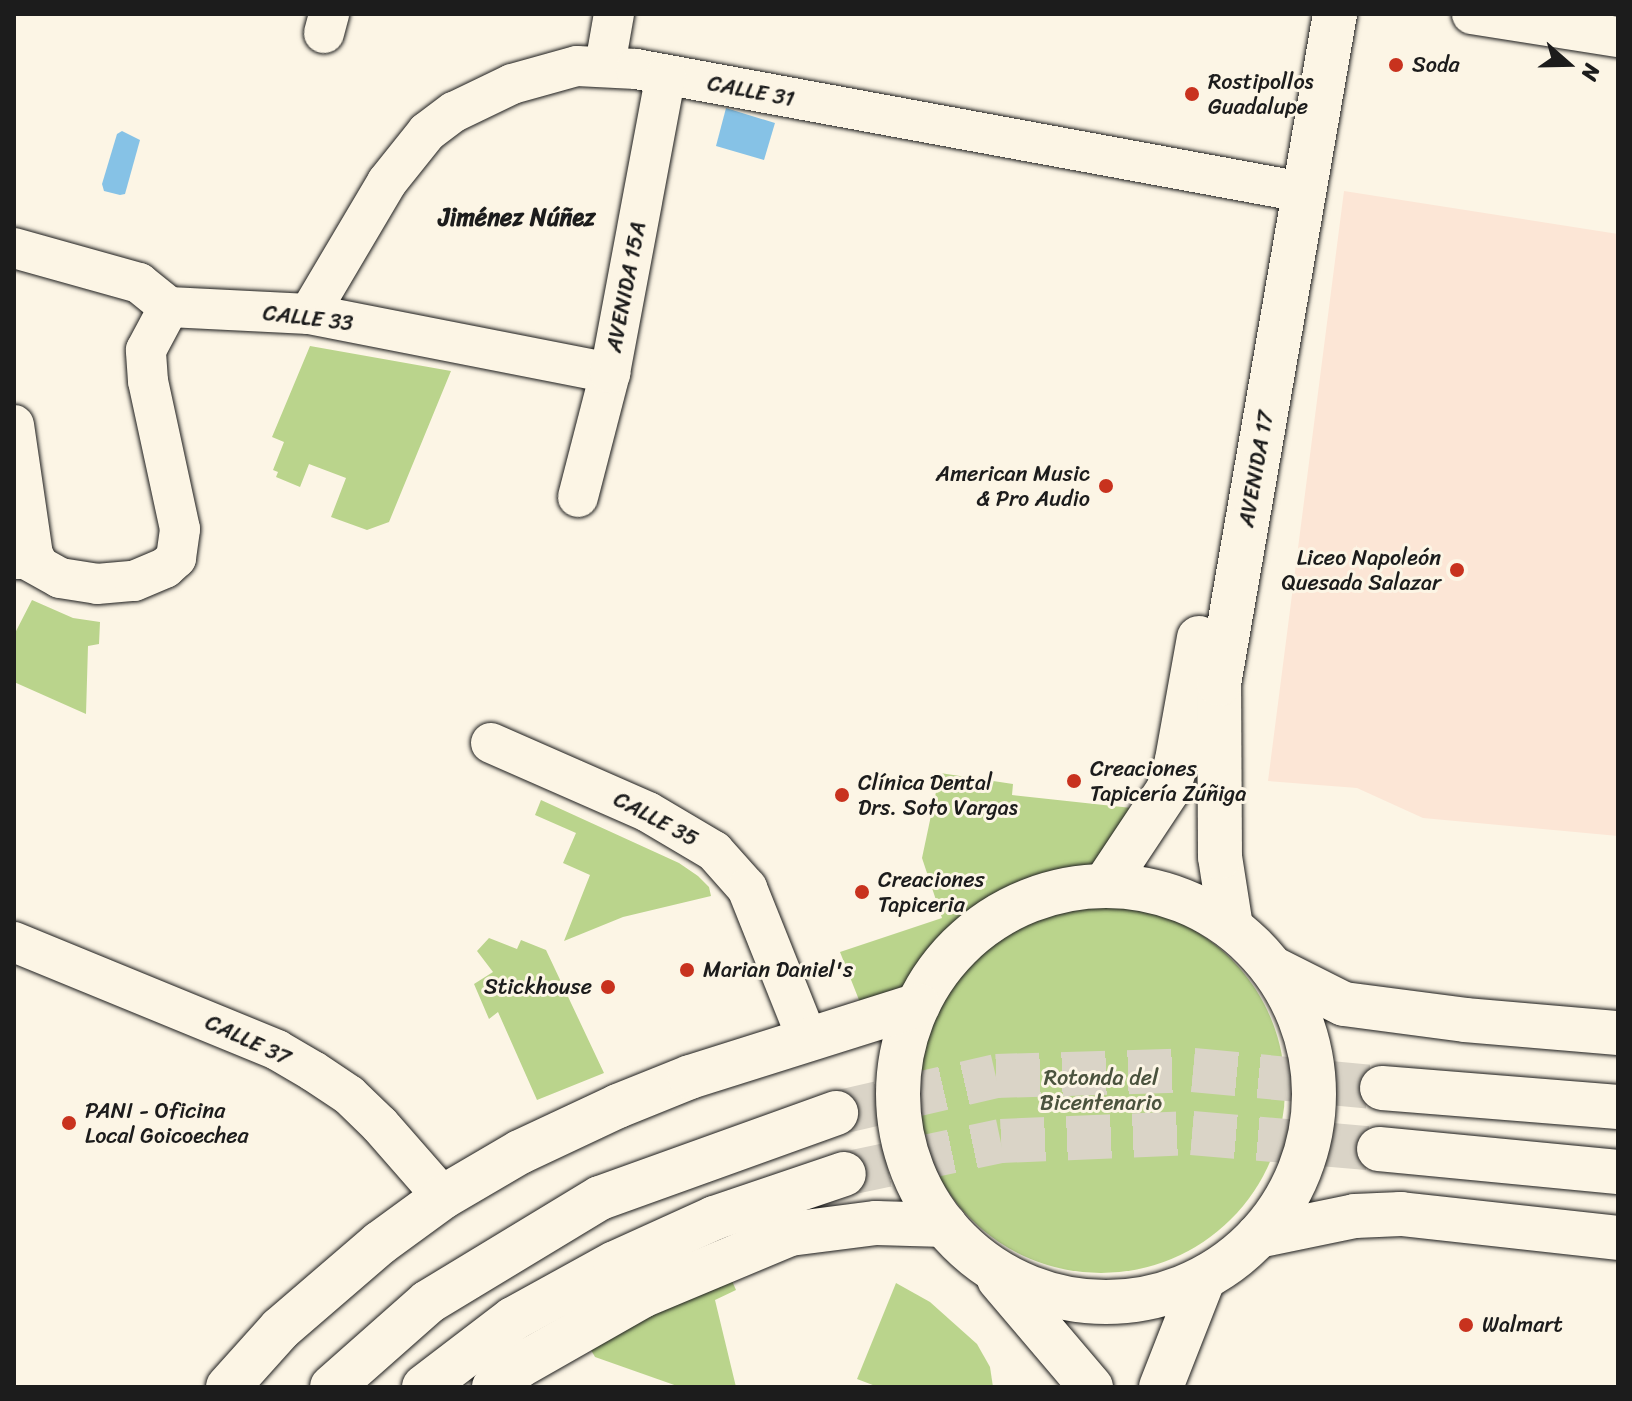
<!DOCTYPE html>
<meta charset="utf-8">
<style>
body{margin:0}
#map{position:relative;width:1632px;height:1401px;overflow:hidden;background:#fcf5e5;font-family:Sriracha,sans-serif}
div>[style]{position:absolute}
.built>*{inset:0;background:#fce6d6}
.green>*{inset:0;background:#bad48c}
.round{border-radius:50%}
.water>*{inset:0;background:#86c2e6}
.highway-tunnel>*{height:44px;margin-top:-22px;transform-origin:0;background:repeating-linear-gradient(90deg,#dad4c7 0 44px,transparent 0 66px)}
.roads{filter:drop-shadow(0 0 2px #1c1c1c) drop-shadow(0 0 2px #1c1c1c)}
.street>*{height:40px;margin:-20px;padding:0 20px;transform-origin:20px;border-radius:20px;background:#fcf5e5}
.secondary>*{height:44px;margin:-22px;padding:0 22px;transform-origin:22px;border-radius:22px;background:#fcf5e5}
.secondary>.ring{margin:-22px;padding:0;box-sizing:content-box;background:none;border:44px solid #fcf5e5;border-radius:50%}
.highway>*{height:44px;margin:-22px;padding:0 22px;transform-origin:22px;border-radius:22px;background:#fcf5e5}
.dots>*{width:22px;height:22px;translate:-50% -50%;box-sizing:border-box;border:4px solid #fcf5e5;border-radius:50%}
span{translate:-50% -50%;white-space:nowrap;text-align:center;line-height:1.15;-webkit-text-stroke:6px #fcf5e5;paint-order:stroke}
.poi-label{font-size:22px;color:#1c1c1c}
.left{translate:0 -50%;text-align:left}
.right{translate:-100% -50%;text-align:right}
.street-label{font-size:22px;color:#1c1c1c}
.park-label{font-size:22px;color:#4b533e}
.neighbourhood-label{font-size:24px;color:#1c1c1c;font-weight:700}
.frame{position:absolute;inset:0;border:16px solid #1c1c1c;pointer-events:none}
.north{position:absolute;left:1528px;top:24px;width:80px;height:80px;-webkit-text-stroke:6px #fcf5e5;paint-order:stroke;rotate:110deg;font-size:22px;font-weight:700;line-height:32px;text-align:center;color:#1c1c1c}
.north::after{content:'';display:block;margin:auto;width:28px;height:36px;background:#1c1c1c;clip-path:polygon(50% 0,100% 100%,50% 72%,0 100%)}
</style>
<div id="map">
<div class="built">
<div style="clip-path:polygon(1344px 191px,1618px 234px,1618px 836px,1423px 818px,1357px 788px,1268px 781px)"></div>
</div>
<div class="green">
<div style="clip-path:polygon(310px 346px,451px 371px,389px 522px,367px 530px,331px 517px,346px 478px,309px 464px,300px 487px,276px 477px,278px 472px,273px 470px,284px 442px,272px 437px)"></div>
<div style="clip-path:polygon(32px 600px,73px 618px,100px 622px,99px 644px,88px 646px,86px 714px,14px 682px,14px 635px)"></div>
<div style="clip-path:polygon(940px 773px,1013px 784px,1012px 795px,1150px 810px,1108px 875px,1082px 881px,1051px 878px,1011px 886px,983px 901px,954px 930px,935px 971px,918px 990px,861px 1005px,840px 952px,942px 918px,922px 858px)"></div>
<div style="clip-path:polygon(541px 800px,679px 863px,698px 876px,709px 887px,711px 896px,623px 917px,564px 941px,590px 875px,563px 863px,576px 833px,535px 815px)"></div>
<div class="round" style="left:917px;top:905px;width:368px;height:368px"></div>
<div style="clip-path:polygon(489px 938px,517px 949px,521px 940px,546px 950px,604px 1073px,537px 1100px,498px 1012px,489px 1019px,474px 984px,493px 972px,477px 951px)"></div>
<div style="clip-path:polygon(729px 1274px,736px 1290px,715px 1300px,736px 1387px,680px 1387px,595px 1357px,584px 1338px)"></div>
<div style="clip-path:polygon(896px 1283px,930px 1302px,977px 1344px,990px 1367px,993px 1387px,878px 1387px,857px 1379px)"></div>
</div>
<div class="water">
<div style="clip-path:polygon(726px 108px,775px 123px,764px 160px,716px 146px)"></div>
<div style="clip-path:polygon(122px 131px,140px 140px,125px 194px,120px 195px,104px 191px,102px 184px,117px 134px)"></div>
</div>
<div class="highway-tunnel">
<div style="left:836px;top:1113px;width:164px;rotate:-13deg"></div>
<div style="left:996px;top:1076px;width:197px;rotate:-1.7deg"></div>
<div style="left:1193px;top:1070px;width:190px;rotate:5.4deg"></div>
<div style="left:844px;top:1174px;width:160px;rotate:-11.9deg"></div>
<div style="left:1001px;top:1141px;width:191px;rotate:-2.4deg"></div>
<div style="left:1192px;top:1133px;width:188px;rotate:4.9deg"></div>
</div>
<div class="roads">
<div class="street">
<div style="left:1472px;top:14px;width:148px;rotate:9deg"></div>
<div style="left:324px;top:33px;width:20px;rotate:-75deg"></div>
<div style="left:605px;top:65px;width:52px;rotate:-80deg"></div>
<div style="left:14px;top:248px;width:130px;rotate:15.6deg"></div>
<div style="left:139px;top:283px;width:38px;rotate:39deg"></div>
<div style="left:169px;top:307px;width:140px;rotate:2.9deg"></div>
<div style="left:309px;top:314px;width:307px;rotate:11.1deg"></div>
<div style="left:309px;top:314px;width:153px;rotate:-59.4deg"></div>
<div style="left:387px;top:182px;width:64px;rotate:-51.3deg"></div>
<div style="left:427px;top:132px;width:34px;rotate:-37deg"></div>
<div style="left:454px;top:112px;width:64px;rotate:-25.8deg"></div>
<div style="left:512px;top:84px;width:67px;rotate:-15.5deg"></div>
<div style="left:577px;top:66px;width:59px;rotate:2.9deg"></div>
<div style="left:636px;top:69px;width:677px;rotate:10.46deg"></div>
<div style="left:14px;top:425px;width:131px;rotate:81.7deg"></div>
<div style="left:33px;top:555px;width:10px;rotate:61deg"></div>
<div style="left:578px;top:497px;width:128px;rotate:-75.5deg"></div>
<div style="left:610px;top:373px;width:303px;rotate:-79.4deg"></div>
<div style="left:14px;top:559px;width:12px"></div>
<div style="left:26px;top:559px;width:39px;rotate:29deg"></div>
<div style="left:60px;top:578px;width:37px;rotate:9deg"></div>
<div style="left:97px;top:584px;width:37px;rotate:-5deg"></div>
<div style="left:134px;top:581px;width:34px;rotate:-23deg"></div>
<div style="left:165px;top:568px;width:15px;rotate:-42deg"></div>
<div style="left:176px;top:558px;width:29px;rotate:-82deg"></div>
<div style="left:180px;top:529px;width:151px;rotate:-102.2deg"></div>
<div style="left:148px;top:381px;width:31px;rotate:-94deg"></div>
<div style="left:146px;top:350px;width:49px;rotate:-61.9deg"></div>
<div style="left:491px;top:743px;width:171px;rotate:23.7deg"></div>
<div style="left:648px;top:812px;width:77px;rotate:30.6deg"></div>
<div style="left:714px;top:851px;width:50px;rotate:48.3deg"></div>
<div style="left:747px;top:888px;width:162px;rotate:68.2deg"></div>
<div style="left:14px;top:942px;width:284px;rotate:22.3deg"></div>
<div style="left:277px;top:1050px;width:42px;rotate:30.3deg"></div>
<div style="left:313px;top:1071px;width:43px;rotate:33.7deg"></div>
<div style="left:349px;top:1095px;width:43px;rotate:44.1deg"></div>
<div style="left:380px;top:1125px;width:96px;rotate:48.8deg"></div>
</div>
<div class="secondary">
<div style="left:1105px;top:885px;width:114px;rotate:-56.4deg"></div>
<div style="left:1168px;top:790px;width:31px;rotate:-73deg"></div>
<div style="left:1177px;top:760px;width:124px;rotate:-79.8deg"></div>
<div class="ring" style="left:898px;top:886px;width:372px;height:372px"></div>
<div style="left:1231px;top:927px;width:71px;rotate:-98.9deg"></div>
<div style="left:1220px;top:857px;width:173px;rotate:-90.3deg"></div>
<div style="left:1219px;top:684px;width:680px;rotate:-80.18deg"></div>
<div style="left:999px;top:1279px;width:142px;rotate:49.6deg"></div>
<div style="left:228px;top:1387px;width:78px;rotate:-48.1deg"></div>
<div style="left:280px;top:1329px;width:132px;rotate:-40.7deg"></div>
<div style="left:380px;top:1243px;width:78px;rotate:-36.1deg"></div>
<div style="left:443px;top:1197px;width:89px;rotate:-30.3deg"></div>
<div style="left:520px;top:1152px;width:108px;rotate:-25.1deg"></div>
<div style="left:618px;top:1106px;width:78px;rotate:-21.9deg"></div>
<div style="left:690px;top:1077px;width:239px;rotate:-17.5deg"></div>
<div style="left:494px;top:1387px;width:33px;rotate:-40deg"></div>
<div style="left:519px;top:1366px;width:142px;rotate:-29.6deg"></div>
<div style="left:642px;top:1296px;width:160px;rotate:-22.7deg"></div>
<div style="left:790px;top:1234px;width:87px;rotate:-7.3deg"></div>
<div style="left:876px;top:1223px;width:69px;rotate:1.7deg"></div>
<div style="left:1161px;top:1387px;width:115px;rotate:-68.6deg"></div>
</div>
<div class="highway">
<div style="left:1272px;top:968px;width:80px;rotate:26.6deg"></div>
<div style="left:1344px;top:1004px;width:122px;rotate:7.5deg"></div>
<div style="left:1465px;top:1020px;width:154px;rotate:4.9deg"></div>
<div style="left:1382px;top:1088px;width:237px;rotate:4.6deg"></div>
<div style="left:1379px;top:1149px;width:240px;rotate:5.5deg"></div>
<div style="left:1258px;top:1236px;width:99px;rotate:-11.7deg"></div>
<div style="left:1355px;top:1216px;width:46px;rotate:-2.5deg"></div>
<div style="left:1401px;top:1214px;width:218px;rotate:6.3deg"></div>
<div style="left:332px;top:1387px;width:128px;rotate:-41.5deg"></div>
<div style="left:428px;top:1302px;width:201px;rotate:-31.2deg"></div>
<div style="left:600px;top:1198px;width:251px;rotate:-19.8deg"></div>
<div style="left:424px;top:1387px;width:112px;rotate:-37.4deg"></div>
<div style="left:513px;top:1319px;width:116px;rotate:-28.8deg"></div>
<div style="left:615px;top:1263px;width:109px;rotate:-24.4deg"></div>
<div style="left:714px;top:1218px;width:137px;rotate:-18.7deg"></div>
</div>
</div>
<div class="dots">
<div style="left:1396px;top:65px;background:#c8321e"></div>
<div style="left:1192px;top:94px;background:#c8321e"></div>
<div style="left:1106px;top:486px;background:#c8321e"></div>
<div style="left:1457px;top:570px;background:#c8321e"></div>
<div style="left:1074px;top:781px;background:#c8321e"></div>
<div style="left:842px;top:795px;background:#c8321e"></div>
<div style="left:862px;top:892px;background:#c8321e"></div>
<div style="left:687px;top:970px;background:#c8321e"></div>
<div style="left:608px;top:987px;background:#c8321e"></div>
<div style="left:69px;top:1123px;background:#c8321e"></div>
<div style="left:1466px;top:1325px;background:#c8321e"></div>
</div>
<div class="poi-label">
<span class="left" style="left:1412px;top:65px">Soda</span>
<span class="left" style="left:1208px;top:94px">Rostipollos<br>Guadalupe</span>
<span class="right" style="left:1090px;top:486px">American Music<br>&amp; Pro Audio</span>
<span class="right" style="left:1441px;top:570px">Liceo Napoleón<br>Quesada Salazar</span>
<span class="left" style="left:1090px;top:781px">Creaciones<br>Tapicería Zúñiga</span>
<span class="left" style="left:858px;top:795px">Clínica Dental<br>Drs. Soto Vargas</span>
<span class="left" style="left:878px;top:892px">Creaciones<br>Tapiceria</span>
<span class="left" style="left:703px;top:970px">Marian Daniel's</span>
<span class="right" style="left:592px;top:987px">Stickhouse</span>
<span class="left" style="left:85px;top:1123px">PANI - Oficina<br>Local Goicoechea</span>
<span class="left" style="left:1482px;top:1325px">Walmart</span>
</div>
<div class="street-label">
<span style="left:751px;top:91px;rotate:11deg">CALLE 31</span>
<span style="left:626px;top:287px;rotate:-79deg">AVENIDA 15A</span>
<span style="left:308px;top:318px;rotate:7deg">CALLE 33</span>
<span style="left:1256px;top:469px;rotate:-80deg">AVENIDA 17</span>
<span style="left:656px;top:819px;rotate:28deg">CALLE 35</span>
<span style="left:248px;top:1040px;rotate:25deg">CALLE 37</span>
</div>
<div class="park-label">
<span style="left:1101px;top:1090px">Rotonda del<br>Bicentenario</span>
</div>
<div class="neighbourhood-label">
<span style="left:517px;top:218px">Jiménez Núñez</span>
</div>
<div class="frame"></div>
<div class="north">N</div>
</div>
